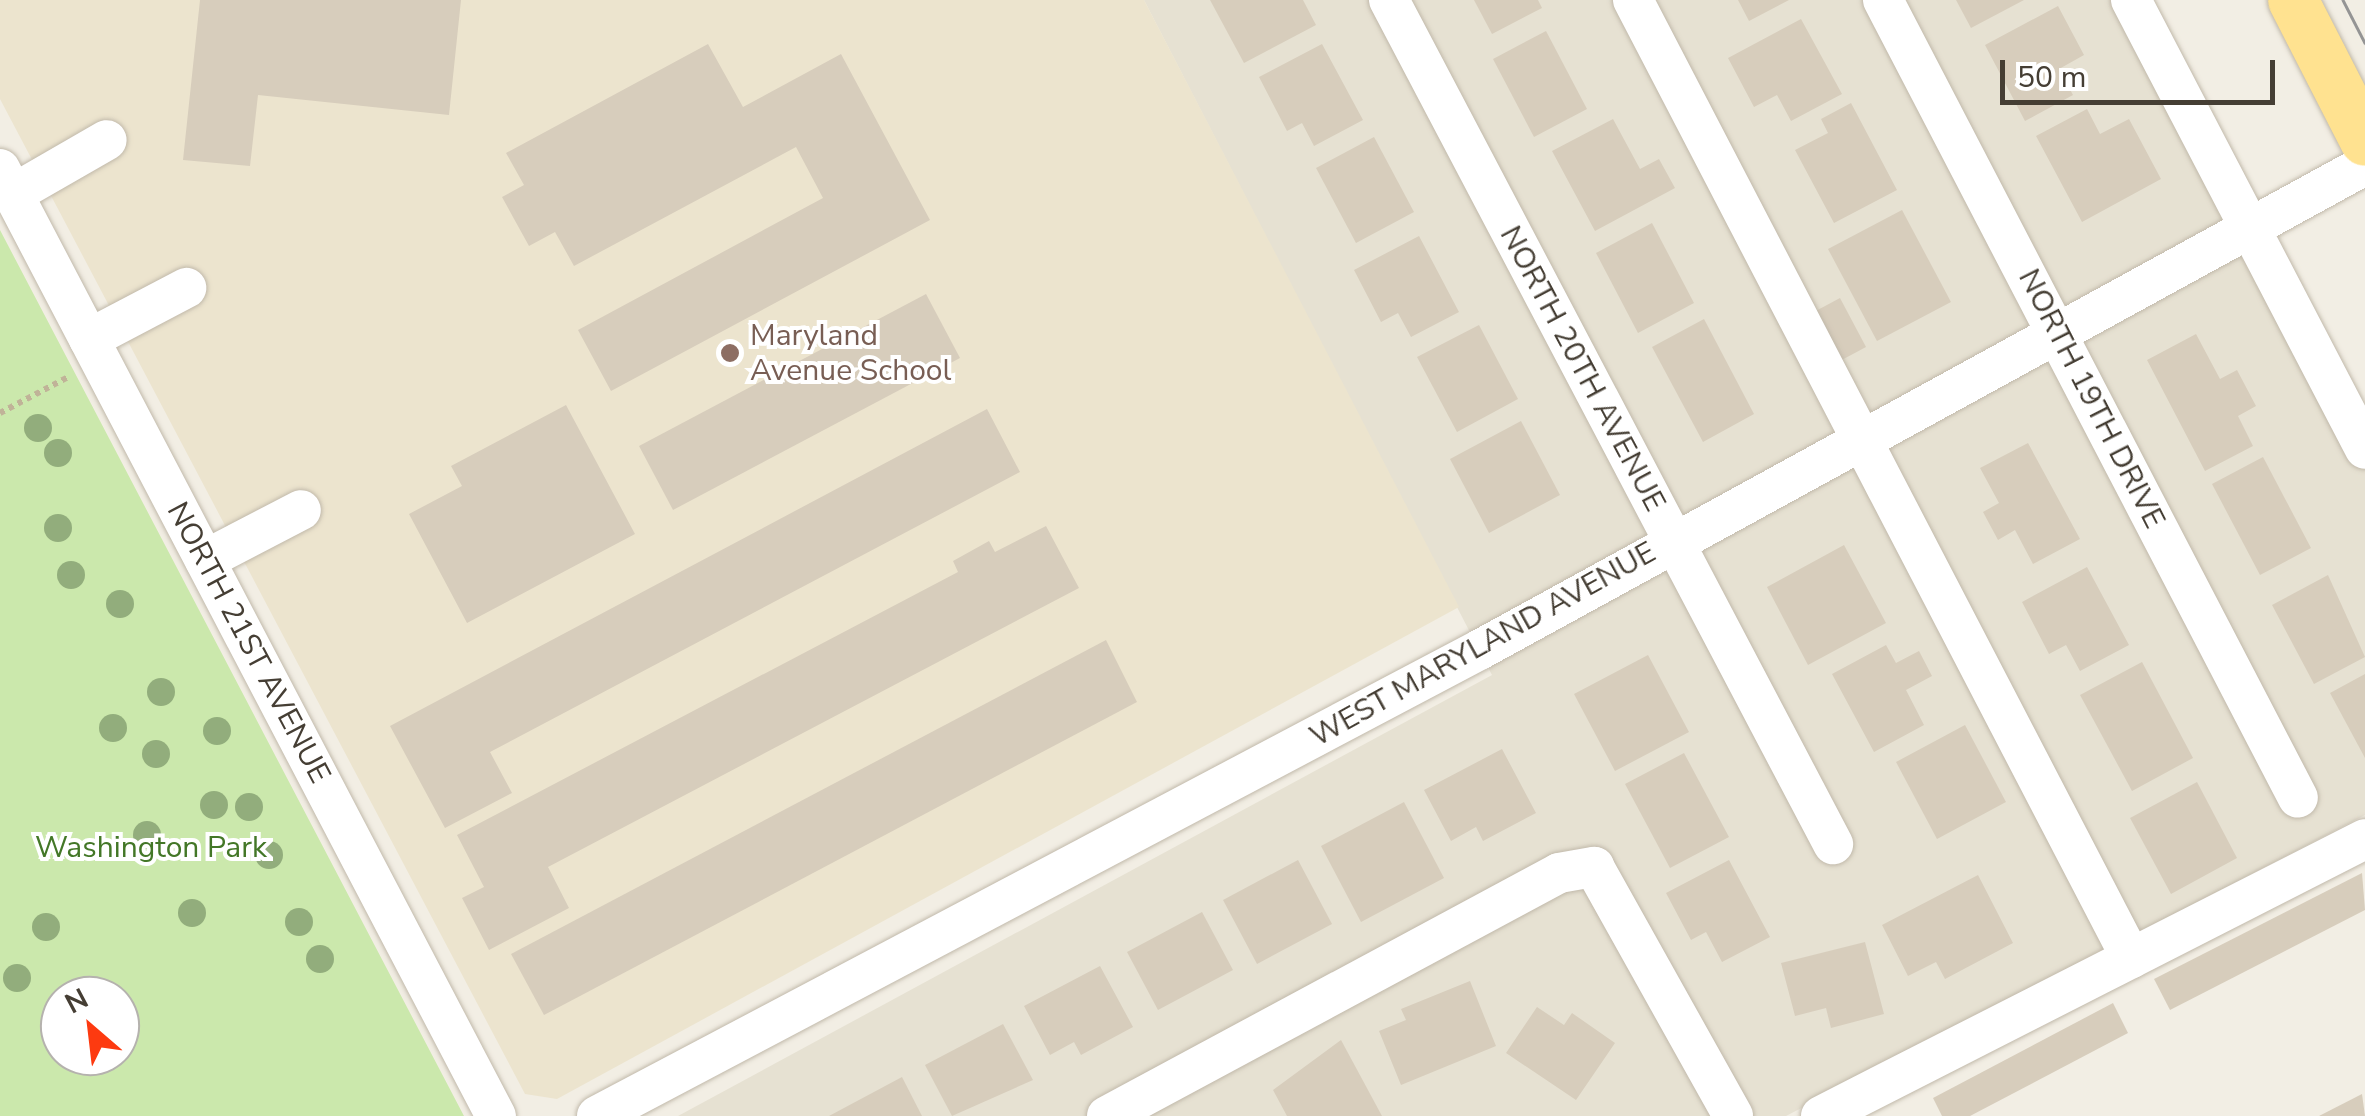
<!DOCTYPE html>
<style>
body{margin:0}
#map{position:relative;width:2365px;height:1116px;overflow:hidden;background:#f2eee4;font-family:"Nunito Sans",sans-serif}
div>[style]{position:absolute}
.residential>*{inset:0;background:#e6e1d2}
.education>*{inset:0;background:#ece4ce}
.green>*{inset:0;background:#cbe8ac}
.building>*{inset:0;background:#d7cdbc}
.path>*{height:6px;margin-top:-3px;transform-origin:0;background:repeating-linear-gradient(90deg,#c0b398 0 5px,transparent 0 10px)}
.roads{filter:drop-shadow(0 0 2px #c1b9aa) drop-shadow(0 0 2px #c1b9aa)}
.minor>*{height:40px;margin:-20px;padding:0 20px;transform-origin:20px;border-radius:20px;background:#fff}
.major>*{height:50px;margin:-25px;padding:0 25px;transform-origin:25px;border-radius:25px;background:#ffe290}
.tram>*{height:2.5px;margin:-1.25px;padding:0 1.25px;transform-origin:1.25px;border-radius:1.25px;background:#949494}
.trees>*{width:28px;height:28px;margin:-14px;border-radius:50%;background:#92ad7c}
.dots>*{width:28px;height:28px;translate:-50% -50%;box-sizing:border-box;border:5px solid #fff;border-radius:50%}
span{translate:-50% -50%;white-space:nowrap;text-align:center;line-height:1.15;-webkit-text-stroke:8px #fff;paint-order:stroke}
.education-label{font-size:30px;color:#785e54}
.left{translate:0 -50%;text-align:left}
.street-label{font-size:30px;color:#453e34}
.park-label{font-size:30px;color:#437727}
.north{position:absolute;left:40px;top:976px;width:100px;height:100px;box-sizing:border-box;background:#fff;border:2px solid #b5b2ae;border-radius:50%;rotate:332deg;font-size:28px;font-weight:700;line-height:40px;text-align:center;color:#453e34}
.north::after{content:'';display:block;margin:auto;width:35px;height:45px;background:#fd3a10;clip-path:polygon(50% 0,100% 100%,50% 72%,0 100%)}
.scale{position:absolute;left:2000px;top:60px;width:275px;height:45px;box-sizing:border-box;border:5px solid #453e34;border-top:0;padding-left:12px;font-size:30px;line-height:35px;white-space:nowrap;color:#453e34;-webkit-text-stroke:8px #fff;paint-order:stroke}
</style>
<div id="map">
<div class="residential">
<div style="clip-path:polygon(1144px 0,2152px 0,2365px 409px,2365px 815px,1786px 1116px,678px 1116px,1492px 675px)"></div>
</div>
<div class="education">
<div style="clip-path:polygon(0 0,1144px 0,1459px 607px,557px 1099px,525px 1094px,0 99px)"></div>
</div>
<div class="green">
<div style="clip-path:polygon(evenodd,0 230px,464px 1116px,0 1116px,0 230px,60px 996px,120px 996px,120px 1056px,60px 1056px,60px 996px)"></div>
</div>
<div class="building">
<div style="clip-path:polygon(200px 0,461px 0,449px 115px,258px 95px,250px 166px,183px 160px)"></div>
<div style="clip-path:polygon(1210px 0,1303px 0,1316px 25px,1244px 63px)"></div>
<div style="clip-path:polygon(1474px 0,1538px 0,1542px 8px,1492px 34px)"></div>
<div style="clip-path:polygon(1738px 0,1789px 0,1749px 21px)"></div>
<div style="clip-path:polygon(1956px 0,2024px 0,1971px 28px)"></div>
<div style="clip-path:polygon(2058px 6px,2084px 55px,2059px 69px,2073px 95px,2025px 121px,1985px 45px)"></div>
<div style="clip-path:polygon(1801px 19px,1842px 94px,1791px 121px,1777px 95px,1754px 107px,1728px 58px)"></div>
<div style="clip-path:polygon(1546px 31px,1587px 109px,1534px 137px,1493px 59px)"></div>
<div style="clip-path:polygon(708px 44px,743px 107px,841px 54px,930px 220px,611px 391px,578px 330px,823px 198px,796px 147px,574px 266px,555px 232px,529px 246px,502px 197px,524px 185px,506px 153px)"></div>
<div style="clip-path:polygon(1322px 44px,1363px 120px,1314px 146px,1302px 123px,1287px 131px,1259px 77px)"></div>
<div style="clip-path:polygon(1851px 103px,1897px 190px,1834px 223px,1795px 150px,1828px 133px,1821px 119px)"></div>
<div style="clip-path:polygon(2087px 109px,2100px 134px,2129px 119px,2161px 179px,2082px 222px,2036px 136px)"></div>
<div style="clip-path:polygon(1613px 119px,1640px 169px,1659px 159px,1675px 188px,1595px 231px,1552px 151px)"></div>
<div style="clip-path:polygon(1374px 137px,1414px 212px,1356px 243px,1316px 168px)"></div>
<div style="clip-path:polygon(1902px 210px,1951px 302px,1877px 341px,1828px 249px)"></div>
<div style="clip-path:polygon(1652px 223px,1694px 303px,1638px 333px,1596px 253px)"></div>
<div style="clip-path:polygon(1419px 236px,1459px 312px,1411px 337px,1398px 313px,1381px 322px,1354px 270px)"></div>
<div style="clip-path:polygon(926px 294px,960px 358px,673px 510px,639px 446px)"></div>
<div style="clip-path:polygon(1840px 298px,1866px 347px,1838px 362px,1812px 313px)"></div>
<div style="clip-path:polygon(1704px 319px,1754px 414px,1703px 442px,1652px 347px)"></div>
<div style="clip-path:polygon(1479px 325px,1518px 399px,1457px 432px,1417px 357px)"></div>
<div style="clip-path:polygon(2196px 334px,2220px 379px,2237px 370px,2256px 406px,2238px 416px,2253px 446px,2205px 471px,2147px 360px)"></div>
<div style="clip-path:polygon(566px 405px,635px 534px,467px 623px,409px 514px,462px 486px,451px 466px)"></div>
<div style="clip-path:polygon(987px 409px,1020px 472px,490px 752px,512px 793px,445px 828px,390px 726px)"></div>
<div style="clip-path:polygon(1521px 421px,1560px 495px,1489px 533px,1450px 459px)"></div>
<div style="clip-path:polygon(2028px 443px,2080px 539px,2033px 564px,2015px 530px,1998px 540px,1983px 512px,1999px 503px,1980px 468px)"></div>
<div style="clip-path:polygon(2263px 457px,2311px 548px,2260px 575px,2212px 484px)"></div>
<div style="clip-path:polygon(1046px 526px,1079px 588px,548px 867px,569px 908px,489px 950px,462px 898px,484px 887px,457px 835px,958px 572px,953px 561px,989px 541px,995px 552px)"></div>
<div style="clip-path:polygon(1844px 545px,1886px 623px,1808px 665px,1767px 587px)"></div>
<div style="clip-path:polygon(2087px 567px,2129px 645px,2080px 671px,2066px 645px,2049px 654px,2022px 602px)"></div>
<div style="clip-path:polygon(2328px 575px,2365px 657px,2314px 684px,2272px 605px)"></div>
<div style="clip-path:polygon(1106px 640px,1137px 702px,544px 1015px,511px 954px)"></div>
<div style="clip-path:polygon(1886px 645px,1896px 663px,1919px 651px,1932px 676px,1906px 690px,1924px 725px,1874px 752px,1832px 674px)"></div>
<div style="clip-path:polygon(1648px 655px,1689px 732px,1615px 771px,1574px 694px)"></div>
<div style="clip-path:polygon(2142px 662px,2193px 758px,2132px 791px,2080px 695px)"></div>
<div style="clip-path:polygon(2365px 674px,2365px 758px,2330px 693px)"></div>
<div style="clip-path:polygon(1965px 725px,2006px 802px,1937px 839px,1896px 762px)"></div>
<div style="clip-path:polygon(1502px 749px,1536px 813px,1483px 841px,1476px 827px,1451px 841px,1424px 790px)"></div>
<div style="clip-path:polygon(1684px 753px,1729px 837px,1670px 868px,1625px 784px)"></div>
<div style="clip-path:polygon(2197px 782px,2237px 858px,2171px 894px,2130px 818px)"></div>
<div style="clip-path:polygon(1404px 802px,1444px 878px,1361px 922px,1321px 846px)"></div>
<div style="clip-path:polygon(1298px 860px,1332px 924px,1257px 964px,1223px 900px)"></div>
<div style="clip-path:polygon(1729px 860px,1770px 937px,1722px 962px,1706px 932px,1691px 940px,1666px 893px)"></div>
<div style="clip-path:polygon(2362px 873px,2365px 910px,2170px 1010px,2154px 979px)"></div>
<div style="clip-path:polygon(1978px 875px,2013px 943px,1945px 979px,1936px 962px,1908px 976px,1882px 925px)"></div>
<div style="clip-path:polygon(1202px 912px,1233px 970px,1158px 1010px,1127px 952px)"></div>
<div style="clip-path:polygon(1865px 942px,1884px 1014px,1831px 1028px,1826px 1008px,1795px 1016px,1781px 963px)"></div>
<div style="clip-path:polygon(1100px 966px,1133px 1027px,1081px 1055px,1074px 1042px,1050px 1055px,1024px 1006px)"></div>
<div style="clip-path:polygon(1470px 981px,1496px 1046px,1401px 1085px,1379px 1031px,1406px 1020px,1401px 1009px)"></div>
<div style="clip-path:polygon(2113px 1003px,2128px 1033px,1970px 1116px,1942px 1116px,1933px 1098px)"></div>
<div style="clip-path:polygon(1537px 1007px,1564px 1025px,1572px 1013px,1615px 1043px,1576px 1100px,1506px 1053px)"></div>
<div style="clip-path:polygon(1003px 1024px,1033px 1080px,952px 1116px,925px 1065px)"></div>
<div style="clip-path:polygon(1341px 1040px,1382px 1116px,1287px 1116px,1273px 1090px)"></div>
<div style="clip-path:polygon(902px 1077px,922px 1116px,829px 1116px)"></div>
<div style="clip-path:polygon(2362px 1094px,2365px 1116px,2319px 1116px)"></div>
</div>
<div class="path">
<div style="left:0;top:413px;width:79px;rotate:-27.9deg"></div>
</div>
<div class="roads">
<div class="minor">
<div style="left:1389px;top:0;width:954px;rotate:62.25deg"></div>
<div style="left:1633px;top:0;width:1080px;rotate:62.53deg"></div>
<div style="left:1883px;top:0;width:899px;rotate:62.52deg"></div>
<div style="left:2131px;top:0;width:506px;rotate:62.47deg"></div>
<div style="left:0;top:169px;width:1069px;rotate:62.36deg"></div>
<div style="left:13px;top:194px;width:108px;rotate:-29.9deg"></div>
<div style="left:89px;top:339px;width:110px;rotate:-27.7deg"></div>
<div style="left:205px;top:560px;width:108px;rotate:-27.5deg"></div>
<div style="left:597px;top:1116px;width:1000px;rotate:-27.85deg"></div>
<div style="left:1481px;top:649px;width:1008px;rotate:-28.7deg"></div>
<div style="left:1107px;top:1116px;width:513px;rotate:-28.26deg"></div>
<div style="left:1559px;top:873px;width:36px;rotate:-10deg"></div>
<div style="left:1594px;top:867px;width:285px;rotate:60.8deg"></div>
<div style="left:1821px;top:1116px;width:610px;rotate:-26.98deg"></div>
</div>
<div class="major">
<div style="left:2293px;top:0;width:158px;rotate:62.9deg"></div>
</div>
</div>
<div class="tram">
<div style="left:2343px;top:0;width:48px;rotate:62.9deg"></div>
</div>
<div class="trees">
<div style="left:38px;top:428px"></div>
<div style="left:58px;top:453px"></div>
<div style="left:58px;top:528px"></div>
<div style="left:71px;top:575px"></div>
<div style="left:120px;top:604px"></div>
<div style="left:161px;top:692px"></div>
<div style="left:113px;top:728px"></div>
<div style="left:217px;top:731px"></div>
<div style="left:156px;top:754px"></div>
<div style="left:214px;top:805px"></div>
<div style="left:249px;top:807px"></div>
<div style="left:147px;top:835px"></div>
<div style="left:269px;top:855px"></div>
<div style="left:192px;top:913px"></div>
<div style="left:299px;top:922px"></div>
<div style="left:46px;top:927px"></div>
<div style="left:320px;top:959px"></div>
<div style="left:17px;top:978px"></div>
</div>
<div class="dots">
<div style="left:730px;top:353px;background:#8d6e63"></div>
</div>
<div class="education-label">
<span class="left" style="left:750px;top:353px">Maryland<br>Avenue School</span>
</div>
<div class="street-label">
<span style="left:1582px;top:369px;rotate:62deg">NORTH 20TH AVENUE</span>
<span style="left:2091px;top:399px;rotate:63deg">NORTH 19TH DRIVE</span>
<span style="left:248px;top:643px;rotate:62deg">NORTH 21ST AVENUE</span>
<span style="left:1483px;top:645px;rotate:-29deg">WEST MARYLAND AVENUE</span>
</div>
<div class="park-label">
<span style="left:151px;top:848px">Washington Park</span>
</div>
<div class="north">N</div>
<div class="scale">50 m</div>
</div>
